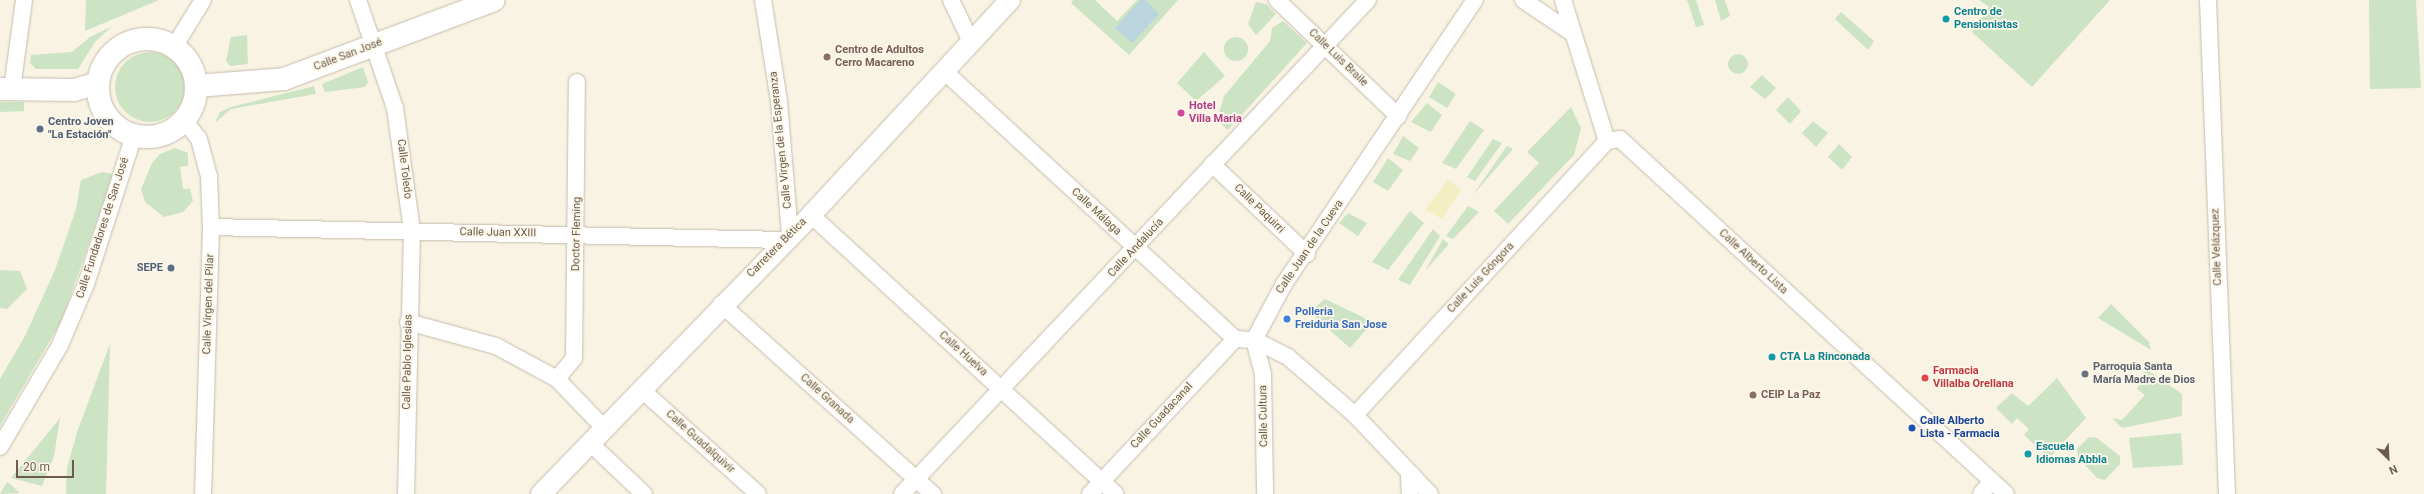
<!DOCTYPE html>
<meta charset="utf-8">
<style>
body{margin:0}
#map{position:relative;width:2424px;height:494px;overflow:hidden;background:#f8f3e3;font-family:Roboto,sans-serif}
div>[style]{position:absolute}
.green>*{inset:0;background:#cde4c4}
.round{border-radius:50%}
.sand>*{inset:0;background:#f4efc2}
.water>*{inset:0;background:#bbd5df}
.roads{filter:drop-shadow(0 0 1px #c7bbac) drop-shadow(0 0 1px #c7bbac)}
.minor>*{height:16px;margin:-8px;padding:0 8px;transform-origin:8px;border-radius:8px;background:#fff}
.tertiary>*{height:20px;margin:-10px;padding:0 10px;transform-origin:10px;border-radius:10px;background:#fff}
.secondary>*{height:22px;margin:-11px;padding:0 11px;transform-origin:11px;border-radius:11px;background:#fff}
.secondary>.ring{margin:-11px;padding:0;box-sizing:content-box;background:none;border:22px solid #fff;border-radius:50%}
.dots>*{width:11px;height:11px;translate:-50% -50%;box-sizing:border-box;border:2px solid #fcf7e9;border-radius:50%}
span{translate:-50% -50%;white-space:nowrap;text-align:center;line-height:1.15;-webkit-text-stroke:3.5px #fcf7e9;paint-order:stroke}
.culture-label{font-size:11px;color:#0d838f;font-weight:700}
.left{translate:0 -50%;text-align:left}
.education-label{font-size:11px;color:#785e54;font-weight:700}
.street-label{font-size:11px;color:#6d5c4d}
.hotel-label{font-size:11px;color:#b23c85;font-weight:700}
.service-label{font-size:11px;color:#4e5e75;font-weight:700}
.right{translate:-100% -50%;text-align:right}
.shop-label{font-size:11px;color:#366cbe;font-weight:700}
.worship-label{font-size:11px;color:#5b616d;font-weight:700}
.health-label{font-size:11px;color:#be3a42;font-weight:700}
.transit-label{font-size:11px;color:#164399;font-weight:700}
.north{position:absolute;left:2368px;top:438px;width:40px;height:40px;-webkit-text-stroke:3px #fcf7e9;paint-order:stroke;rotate:156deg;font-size:11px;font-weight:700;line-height:16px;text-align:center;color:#6d5c4d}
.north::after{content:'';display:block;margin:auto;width:14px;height:18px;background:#6d5c4d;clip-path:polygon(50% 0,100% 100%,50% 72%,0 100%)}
.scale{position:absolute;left:16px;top:460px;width:58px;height:18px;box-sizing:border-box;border:2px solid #6d5c4d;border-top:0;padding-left:5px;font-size:12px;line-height:14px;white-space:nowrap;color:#6d5c4d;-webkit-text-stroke:3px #fcf7e9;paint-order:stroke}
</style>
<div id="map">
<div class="green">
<div style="clip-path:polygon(86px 0,159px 0,85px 31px)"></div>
<div style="clip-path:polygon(1073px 0,1095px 0,1117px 21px,1137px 0,1178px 0,1129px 55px,1071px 3px)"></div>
<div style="clip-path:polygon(1687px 0,1696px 0,1704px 25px,1696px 27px)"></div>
<div style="clip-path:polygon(1715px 0,1725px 0,1730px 16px,1721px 21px)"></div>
<div style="clip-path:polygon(1979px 0,2110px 0,2032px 87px,1972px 32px,1989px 7px)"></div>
<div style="clip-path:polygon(2369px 0,2416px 0,2421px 88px,2370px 89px)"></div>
<div style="clip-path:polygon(1256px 2px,1266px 4px,1276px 14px,1256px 35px,1248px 24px)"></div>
<div style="clip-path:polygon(1841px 12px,1874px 41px,1868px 50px,1835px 19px)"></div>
<div style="clip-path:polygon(1283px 21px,1307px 43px,1228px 130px,1217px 120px,1224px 96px,1270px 41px,1272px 28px)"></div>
<div style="clip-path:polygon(111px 27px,95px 42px,78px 69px,36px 69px,30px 63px,31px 55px,72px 52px,90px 37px)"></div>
<div style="clip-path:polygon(247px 35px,248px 64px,230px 66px,226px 61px,231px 37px)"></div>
<div class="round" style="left:1224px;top:37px;width:24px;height:24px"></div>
<div class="round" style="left:115px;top:52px;width:70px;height:70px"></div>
<div style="clip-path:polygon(1204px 52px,1225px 76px,1196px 101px,1177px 83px)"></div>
<div class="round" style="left:1728px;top:54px;width:20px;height:20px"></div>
<div style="clip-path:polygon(363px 67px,368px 82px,365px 87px,325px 92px,322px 84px)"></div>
<div style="clip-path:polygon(1762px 75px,1776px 88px,1765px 99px,1750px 87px)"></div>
<div style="clip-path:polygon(1438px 82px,1456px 94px,1447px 108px,1429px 97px)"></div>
<div style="clip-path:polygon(314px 86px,316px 94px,231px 109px,215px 123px,220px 112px,231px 107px)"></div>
<div style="clip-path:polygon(1788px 97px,1801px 111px,1790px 124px,1776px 110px)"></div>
<div style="clip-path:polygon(0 102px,24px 102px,24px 111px,0 112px)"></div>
<div style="clip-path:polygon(1427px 103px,1442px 115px,1431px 132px,1411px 122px)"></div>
<div style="clip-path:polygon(1571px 107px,1581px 128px,1574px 155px,1508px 224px,1494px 211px,1539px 163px,1527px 152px)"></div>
<div style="clip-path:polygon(1470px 121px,1484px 130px,1456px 169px,1442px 163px)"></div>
<div style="clip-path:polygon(1813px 121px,1828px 133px,1816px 147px,1802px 133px)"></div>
<div style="clip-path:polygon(1403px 136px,1419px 148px,1410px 161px,1393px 154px)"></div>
<div style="clip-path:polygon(1493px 139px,1502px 143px,1475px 181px,1467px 177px)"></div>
<div style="clip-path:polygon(1839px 144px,1852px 157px,1842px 170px,1828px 157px)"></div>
<div style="clip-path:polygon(1507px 146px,1513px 149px,1472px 196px)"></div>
<div style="clip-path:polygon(175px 148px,188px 153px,188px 166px,180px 167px,183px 189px,190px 189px,193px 201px,183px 212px,164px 217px,145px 202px,141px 189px,152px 163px,160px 154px)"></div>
<div style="clip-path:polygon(1388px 158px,1403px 170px,1388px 191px,1373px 182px)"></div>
<div style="clip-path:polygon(102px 172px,114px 174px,61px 322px,0 426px,0 379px,25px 336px,55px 270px,76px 209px,81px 180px)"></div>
<div style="clip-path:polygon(1468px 206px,1479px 212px,1453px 239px,1446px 236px)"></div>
<div style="clip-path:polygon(1410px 211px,1424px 223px,1388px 270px,1372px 262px)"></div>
<div style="clip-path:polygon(1348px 213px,1367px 223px,1358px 236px,1339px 223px)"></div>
<div style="clip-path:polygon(1433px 229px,1440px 236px,1410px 285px,1398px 280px)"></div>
<div style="clip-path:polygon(1443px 239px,1449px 244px,1425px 271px)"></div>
<div style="clip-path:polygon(0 270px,20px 271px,27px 289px,7px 309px,0 308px)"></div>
<div style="clip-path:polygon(1325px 299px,1373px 322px,1350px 348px,1309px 312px)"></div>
<div style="clip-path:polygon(2111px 304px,2149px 342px,2151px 350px,2098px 318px)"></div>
<div style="clip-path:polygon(110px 344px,106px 494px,66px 494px,67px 469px,77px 432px)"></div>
<div style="clip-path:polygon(2146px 369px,2182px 394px,2182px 416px,2122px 428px,2112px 418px,2122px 420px,2145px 395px,2137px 389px)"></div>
<div style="clip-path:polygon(2057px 378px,2086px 418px,2049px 458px,2024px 435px,2029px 429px,2017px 418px,2012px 424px,1996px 408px,2012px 393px,2028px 406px)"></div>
<div style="clip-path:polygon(60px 418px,54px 456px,42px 486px,11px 478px)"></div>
<div style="clip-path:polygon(2181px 433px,2183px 465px,2133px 468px,2129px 438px)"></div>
<div style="clip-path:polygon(2089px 437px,2097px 438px,2120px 456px,2120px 464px,2105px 480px,2097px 478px,2078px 458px,2077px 449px)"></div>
<div style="clip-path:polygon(7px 482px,11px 485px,20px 493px,0 494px)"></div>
</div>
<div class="sand">
<div style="clip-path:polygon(1449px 179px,1461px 190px,1442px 219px,1425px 210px)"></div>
</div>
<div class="water">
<div style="clip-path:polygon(1140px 0,1146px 0,1159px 14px,1132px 43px,1115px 28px)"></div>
</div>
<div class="roads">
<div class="minor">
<div style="left:358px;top:0;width:114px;rotate:71.1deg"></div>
<div style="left:395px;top:108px;width:124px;rotate:82.1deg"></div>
<div style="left:412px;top:231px;width:263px;rotate:91.3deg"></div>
<div style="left:763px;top:0;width:102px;rotate:81deg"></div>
<div style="left:779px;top:101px;width:133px;rotate:85.3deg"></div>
<div style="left:951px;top:0;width:47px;rotate:64.5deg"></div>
<div style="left:1277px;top:0;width:168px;rotate:43.8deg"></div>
<div style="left:1523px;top:0;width:59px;rotate:34deg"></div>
<div style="left:1563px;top:0;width:148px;rotate:72.7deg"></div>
<div style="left:2208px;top:0;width:494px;rotate:87.8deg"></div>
<div style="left:174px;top:47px;width:55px;rotate:-58.3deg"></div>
<div style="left:944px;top:71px;width:396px;rotate:42.6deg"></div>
<div style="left:1235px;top:339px;width:19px;rotate:3deg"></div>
<div style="left:1254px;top:340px;width:35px;rotate:75deg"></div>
<div style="left:1263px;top:374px;width:120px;rotate:89deg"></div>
<div style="left:12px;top:89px;width:90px;rotate:-82.3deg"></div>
<div style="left:184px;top:120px;width:24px;rotate:52deg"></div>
<div style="left:199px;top:139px;width:38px;rotate:75deg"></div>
<div style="left:209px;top:176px;width:51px;rotate:87.8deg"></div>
<div style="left:211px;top:227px;width:267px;rotate:91.7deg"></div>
<div style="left:1607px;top:141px;width:13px;rotate:-9deg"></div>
<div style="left:1620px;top:139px;width:524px;rotate:42.6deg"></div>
<div style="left:1212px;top:164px;width:131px;rotate:43.5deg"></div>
<div style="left:811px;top:215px;width:413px;rotate:42.5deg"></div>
<div style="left:211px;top:227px;width:574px;rotate:1.3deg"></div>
<div style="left:721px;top:304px;width:285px;rotate:41.9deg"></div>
<div style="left:408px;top:322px;width:91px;rotate:15.3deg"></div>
<div style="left:496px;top:346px;width:69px;rotate:28.4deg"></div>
<div style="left:557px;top:379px;width:69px;rotate:46.2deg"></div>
<div style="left:557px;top:379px;width:27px;rotate:-51deg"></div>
<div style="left:574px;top:358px;width:276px;rotate:-89.4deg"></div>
<div style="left:643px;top:391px;width:154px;rotate:41.8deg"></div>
<div style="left:1355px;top:415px;width:372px;rotate:-47.4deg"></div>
<div style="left:590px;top:443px;width:74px;rotate:43.4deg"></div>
<div style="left:0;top:447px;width:118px;rotate:-59.5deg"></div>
<div style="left:60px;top:345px;width:66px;rotate:-66.9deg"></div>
<div style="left:86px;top:284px;width:157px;rotate:-72.1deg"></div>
<div style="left:1409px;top:476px;width:18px;rotate:87deg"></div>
<div style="left:902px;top:494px;width:679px;rotate:-46.67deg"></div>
<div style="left:1090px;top:494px;width:212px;rotate:-46.9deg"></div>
<div style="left:1430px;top:494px;width:109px;rotate:-133.5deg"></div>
<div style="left:1355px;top:415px;width:89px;rotate:-139.1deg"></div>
<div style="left:1288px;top:357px;width:38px;rotate:-153deg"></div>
<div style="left:1254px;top:340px;width:64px;rotate:-61.8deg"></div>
<div style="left:1284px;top:284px;width:342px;rotate:-56.1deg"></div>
<div style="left:1981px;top:494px;width:16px;rotate:-50deg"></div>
</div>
<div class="tertiary">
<div style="left:541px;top:494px;width:388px;rotate:-45.9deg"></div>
<div style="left:811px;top:215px;width:293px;rotate:-47.2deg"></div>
</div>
<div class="secondary">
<div class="ring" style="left:98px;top:39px;width:76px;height:76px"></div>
<div style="left:196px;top:86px;width:88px;rotate:-4.5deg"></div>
<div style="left:284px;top:79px;width:224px;rotate:-20.6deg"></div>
<div style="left:0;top:89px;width:74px;rotate:0.8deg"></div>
<div style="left:74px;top:90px;width:25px;rotate:-16deg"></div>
</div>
</div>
<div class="dots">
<div style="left:1946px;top:19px;background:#0f9aa8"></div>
<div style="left:827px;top:57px;background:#8d6e63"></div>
<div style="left:1181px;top:113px;background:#d1479c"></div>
<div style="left:40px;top:129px;background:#5c6f8a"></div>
<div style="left:171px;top:268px;background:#5c6f8a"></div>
<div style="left:1287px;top:319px;background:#3f7fe0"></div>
<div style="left:1772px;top:357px;background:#0f9aa8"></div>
<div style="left:2085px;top:374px;background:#6b7280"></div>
<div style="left:1925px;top:378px;background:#e0444e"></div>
<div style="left:1753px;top:395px;background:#8d6e63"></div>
<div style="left:1912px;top:428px;background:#1a4fb4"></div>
<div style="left:2028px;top:454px;background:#0f9aa8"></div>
</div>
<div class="culture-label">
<span class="left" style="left:1954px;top:19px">Centro de<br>Pensionistas</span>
<span class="left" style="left:1780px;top:357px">CTA La Rinconada</span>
<span class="left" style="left:2036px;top:454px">Escuela<br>Idiomas Abbla</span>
</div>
<div class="education-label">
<span class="left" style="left:835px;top:57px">Centro de Adultos<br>Cerro Macareno</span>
<span class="left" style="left:1761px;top:395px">CEIP La Paz</span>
</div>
<div class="street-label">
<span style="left:348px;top:55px;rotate:-21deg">Calle San José</span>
<span style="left:1338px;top:58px;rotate:44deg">Calle Luis Braile</span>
<span style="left:781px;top:140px;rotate:-96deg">Calle Virgen de la Esperanza</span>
<span style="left:404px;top:169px;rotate:83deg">Calle Toledo</span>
<span style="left:1259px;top:209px;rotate:44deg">Calle Paquirri</span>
<span style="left:1096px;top:212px;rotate:43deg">Calle Málaga</span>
<span style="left:103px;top:228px;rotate:-72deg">Calle Fundadores de San José</span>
<span style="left:498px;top:233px;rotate:1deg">Calle Juan XXIII</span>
<span style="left:577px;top:234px;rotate:-89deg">Doctor Fleming</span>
<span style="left:1310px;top:247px;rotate:-56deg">Calle Juan de la Cueva</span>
<span style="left:2217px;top:247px;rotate:-92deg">Calle Velázquez</span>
<span style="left:777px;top:248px;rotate:-45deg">Carretera Bética</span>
<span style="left:1136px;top:248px;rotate:-47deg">Calle Andalucía</span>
<span style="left:1753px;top:262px;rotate:43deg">Calle Alberto Lista</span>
<span style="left:1481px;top:278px;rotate:-47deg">Calle Luis Góngora</span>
<span style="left:209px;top:304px;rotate:-88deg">Calle Virgen del Pilar</span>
<span style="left:963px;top:354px;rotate:42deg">Calle Huelva</span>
<span style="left:408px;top:362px;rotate:-89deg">Calle Pablo Iglesias</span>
<span style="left:827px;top:399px;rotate:42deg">Calle Granada</span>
<span style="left:1162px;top:416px;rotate:-47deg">Calle Guadacanal</span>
<span style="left:1264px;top:416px;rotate:-91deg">Calle Cultura</span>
<span style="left:700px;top:442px;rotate:42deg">Calle Guadalquivir</span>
</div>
<div class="hotel-label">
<span class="left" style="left:1189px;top:113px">Hotel<br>Villa Maria</span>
</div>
<div class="service-label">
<span class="left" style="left:48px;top:129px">Centro Joven<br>"La Estación"</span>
<span class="right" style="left:163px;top:268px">SEPE</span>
</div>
<div class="shop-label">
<span class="left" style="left:1295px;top:319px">Polleria<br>Freiduria San Jose</span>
</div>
<div class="worship-label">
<span class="left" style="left:2093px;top:374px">Parroquia Santa<br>María Madre de Dios</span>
</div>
<div class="health-label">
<span class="left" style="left:1933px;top:378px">Farmacia<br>Villalba Orellana</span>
</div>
<div class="transit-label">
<span class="left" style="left:1920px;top:428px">Calle Alberto<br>Lista - Farmacia</span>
</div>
<div class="north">N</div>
<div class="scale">20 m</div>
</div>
